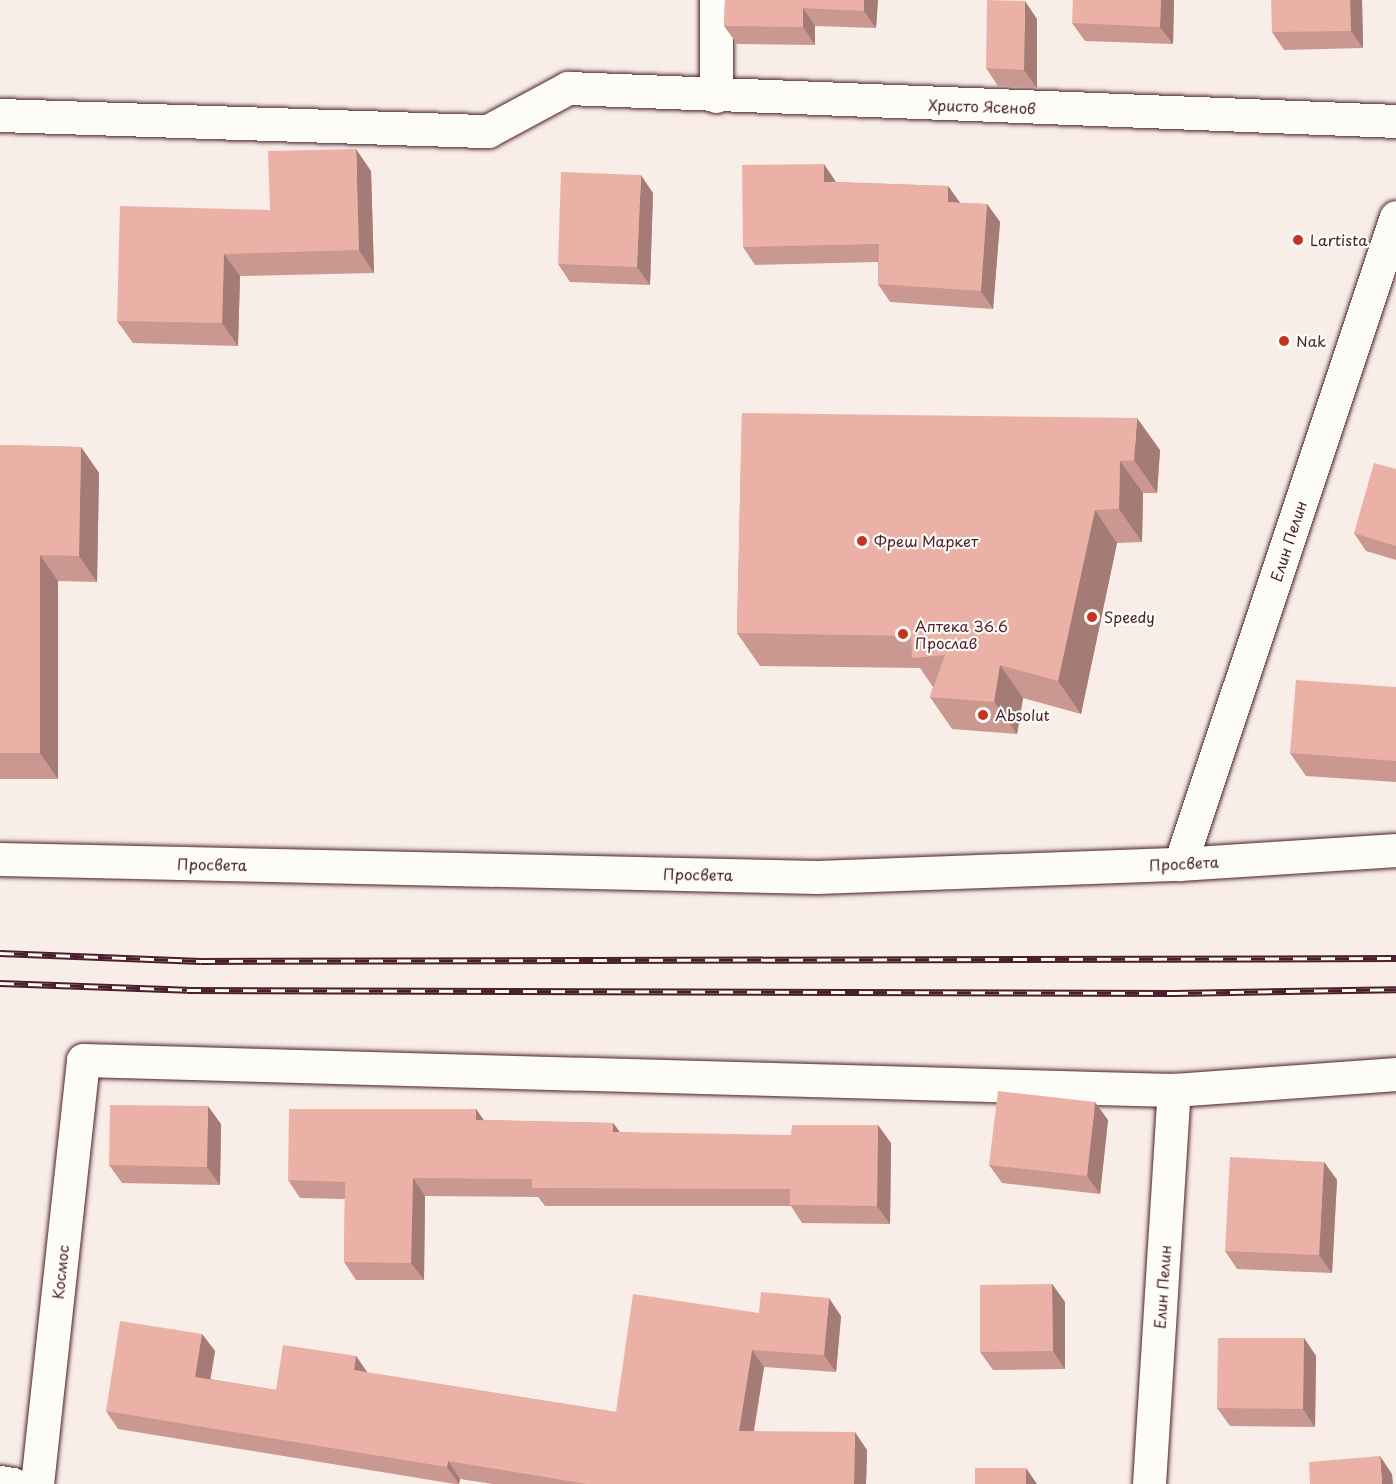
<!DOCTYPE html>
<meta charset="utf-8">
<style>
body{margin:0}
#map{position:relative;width:1396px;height:1484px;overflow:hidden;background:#f9ede7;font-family:"Playpen Sans",sans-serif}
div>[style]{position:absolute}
.roads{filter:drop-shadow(0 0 2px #4a1f2b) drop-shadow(0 0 2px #4a1f2b)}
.minor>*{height:33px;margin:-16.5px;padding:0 16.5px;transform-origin:16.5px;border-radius:16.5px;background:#fdfcf7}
.tertiary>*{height:33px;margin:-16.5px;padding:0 16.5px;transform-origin:16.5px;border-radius:16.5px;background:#fdfcf7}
.rail>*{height:7px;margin-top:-3.5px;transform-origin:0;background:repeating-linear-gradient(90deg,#fdfcf7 0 14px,#4a1f2b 0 28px);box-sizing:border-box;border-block:2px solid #4a1f2b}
.wall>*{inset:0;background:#ca9890}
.shaded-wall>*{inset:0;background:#a47c75}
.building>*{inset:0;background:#ebb1a7}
.dots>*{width:16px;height:16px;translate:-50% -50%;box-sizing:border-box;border:3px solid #fdfcf7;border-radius:50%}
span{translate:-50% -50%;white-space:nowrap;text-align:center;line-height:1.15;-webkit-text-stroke:4.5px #fdfcf7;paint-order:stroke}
.street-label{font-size:15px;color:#4a1f2b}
.poi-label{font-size:15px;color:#4a1f2b}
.left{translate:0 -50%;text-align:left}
</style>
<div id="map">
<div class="roads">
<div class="minor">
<div style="left:716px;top:0;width:96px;rotate:90deg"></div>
<div style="left:0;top:115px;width:488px;rotate:1.9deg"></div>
<div style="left:488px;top:131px;width:91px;rotate:-28.3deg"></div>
<div style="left:568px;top:88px;width:829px;rotate:2.28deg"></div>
<div style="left:1180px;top:864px;width:216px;rotate:-3.7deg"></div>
<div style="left:0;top:1482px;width:13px;rotate:9deg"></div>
<div style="left:37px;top:1484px;width:426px;rotate:-83.8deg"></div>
<div style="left:83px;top:1060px;width:1091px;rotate:1.58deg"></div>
<div style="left:1174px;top:1090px;width:223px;rotate:-4.1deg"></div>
</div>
<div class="tertiary">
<div style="left:0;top:859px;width:817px;rotate:1.26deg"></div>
<div style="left:817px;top:877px;width:363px;rotate:-2.1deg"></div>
<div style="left:1180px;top:864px;width:682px;rotate:-71.54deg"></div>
<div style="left:1149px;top:1484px;width:395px;rotate:-86.4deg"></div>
</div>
</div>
<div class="rail">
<div style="left:0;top:953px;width:201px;rotate:2.3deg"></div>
<div style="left:201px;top:961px;width:1195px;rotate:-0.14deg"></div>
<div style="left:0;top:983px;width:187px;rotate:2.1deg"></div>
<div style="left:187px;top:990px;width:987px;rotate:0.17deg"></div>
<div style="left:1174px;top:993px;width:222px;rotate:-1deg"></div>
</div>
<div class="wall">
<div style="clip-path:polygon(725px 0,878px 0,876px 28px,815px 26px,815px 45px,737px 44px,724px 26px)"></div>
<div style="clip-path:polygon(1174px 0,1173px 44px,1085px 41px,1072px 23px)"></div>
<div style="clip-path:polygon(1362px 0,1363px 48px,1284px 50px,1272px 32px)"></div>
<div style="clip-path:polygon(1037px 19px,1037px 88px,998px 86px,986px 68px)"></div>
<div style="clip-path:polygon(371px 171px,374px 273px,240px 276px,238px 346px,133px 343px,117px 321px,270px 210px)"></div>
<div style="clip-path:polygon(836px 182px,948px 186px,960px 203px,987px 204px,1000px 222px,993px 309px,890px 302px,878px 284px,878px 262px,755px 265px,743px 247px)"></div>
<div style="clip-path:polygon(653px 193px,650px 285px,570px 282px,558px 264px)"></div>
<div style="clip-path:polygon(742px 413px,1160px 450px,1157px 493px,1143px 493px,1142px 542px,1117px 543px,1081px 714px,1023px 698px,1017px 734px,952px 729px,930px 697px,933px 687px,920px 668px,760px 666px,737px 633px)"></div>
<div style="clip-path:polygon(0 445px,81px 447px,99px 473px,97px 582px,58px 581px,58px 779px,0 779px)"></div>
<div style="clip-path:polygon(1396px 469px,1396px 560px,1366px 551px,1354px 533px)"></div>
<div style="clip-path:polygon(1396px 687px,1396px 782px,1306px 776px,1290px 753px)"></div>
<div style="clip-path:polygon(476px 1109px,484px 1120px,613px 1123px,620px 1132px,891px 1143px,890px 1224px,802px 1223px,791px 1206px,545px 1206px,538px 1197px,425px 1196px,424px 1280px,356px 1280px,344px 1262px,345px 1199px,300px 1198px,288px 1180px)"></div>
<div style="clip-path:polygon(1108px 1120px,1100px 1194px,1002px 1183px,989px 1165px)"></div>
<div style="clip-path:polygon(221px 1124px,220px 1185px,122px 1183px,109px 1165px)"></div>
<div style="clip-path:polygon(1324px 1162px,1337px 1180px,1332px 1273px,1237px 1269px,1225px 1251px)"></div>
<div style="clip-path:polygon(1052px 1284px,1065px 1302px,1065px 1369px,993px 1370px,980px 1352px)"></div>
<div style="clip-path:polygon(759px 1313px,841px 1316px,836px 1372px,764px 1367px,754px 1431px,867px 1450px,866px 1484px,493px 1484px,460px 1479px,459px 1484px,455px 1484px,118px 1429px,106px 1411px,202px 1334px,215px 1351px,210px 1379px,276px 1390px,356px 1356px,368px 1373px,616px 1412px)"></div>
<div style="clip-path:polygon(1304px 1338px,1316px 1356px,1315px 1427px,1230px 1426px,1217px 1408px)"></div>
</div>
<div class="shaded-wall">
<div style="clip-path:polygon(864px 0,878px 0,876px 28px,864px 11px)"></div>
<div style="clip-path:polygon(1161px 0,1174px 0,1173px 44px,1160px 27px)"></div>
<div style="clip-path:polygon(1350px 0,1362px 0,1363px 48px,1351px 31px)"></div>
<div style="clip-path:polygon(1025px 1px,1037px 19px,1037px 88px,1024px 70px)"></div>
<div style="clip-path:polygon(803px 8px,815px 26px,815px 45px,803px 27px)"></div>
<div style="clip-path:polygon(356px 149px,371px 171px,374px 273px,359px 250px)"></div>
<div style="clip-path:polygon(824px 164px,836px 182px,824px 182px)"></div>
<div style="clip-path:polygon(641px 175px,653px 193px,650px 285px,637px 267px)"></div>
<div style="clip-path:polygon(948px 186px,961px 204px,948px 202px)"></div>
<div style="clip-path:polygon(987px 204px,1000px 222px,993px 309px,981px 291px)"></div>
<div style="clip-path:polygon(224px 254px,240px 276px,238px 346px,222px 323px)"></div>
<div style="clip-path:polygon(1137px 418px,1160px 450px,1157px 493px,1134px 460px)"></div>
<div style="clip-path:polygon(81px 447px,99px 473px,97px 582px,79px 556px)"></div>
<div style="clip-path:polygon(1120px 461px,1143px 493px,1142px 542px,1119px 509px)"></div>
<div style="clip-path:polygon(1095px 510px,1117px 543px,1081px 714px,1058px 681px)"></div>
<div style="clip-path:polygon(40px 555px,58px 581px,58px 779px,40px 753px)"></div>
<div style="clip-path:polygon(1000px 665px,1023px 698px,1017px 734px,994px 702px)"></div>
<div style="clip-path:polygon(1095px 1102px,1108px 1120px,1100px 1194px,1087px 1176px)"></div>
<div style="clip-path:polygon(208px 1106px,221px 1124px,220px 1185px,207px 1167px)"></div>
<div style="clip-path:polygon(476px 1109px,488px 1127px,476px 1120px)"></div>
<div style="clip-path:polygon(613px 1123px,626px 1141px,613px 1132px)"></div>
<div style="clip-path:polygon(878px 1125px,891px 1143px,890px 1224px,877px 1206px)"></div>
<div style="clip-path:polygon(1324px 1162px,1337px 1180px,1332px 1273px,1319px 1255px)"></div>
<div style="clip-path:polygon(413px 1178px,425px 1196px,424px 1280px,411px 1263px)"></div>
<div style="clip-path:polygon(1052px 1284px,1065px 1302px,1065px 1369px,1053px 1351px)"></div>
<div style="clip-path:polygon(829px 1298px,841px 1316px,836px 1372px,824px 1355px)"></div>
<div style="clip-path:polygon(202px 1334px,215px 1351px,208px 1394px,195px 1377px)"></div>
<div style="clip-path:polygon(1304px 1338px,1316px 1356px,1315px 1427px,1303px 1409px)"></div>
<div style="clip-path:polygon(752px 1350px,764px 1367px,751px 1448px,739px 1431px)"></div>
<div style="clip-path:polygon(356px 1356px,368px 1374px,354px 1370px)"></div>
<div style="clip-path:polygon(855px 1432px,867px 1450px,866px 1484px,854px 1484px)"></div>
<div style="clip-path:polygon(1380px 1456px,1392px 1474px,1393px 1484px,1382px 1484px)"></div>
<div style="clip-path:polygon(448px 1461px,460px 1479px,459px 1484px,447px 1467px)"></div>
<div style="clip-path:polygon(1026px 1468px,1037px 1484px,1026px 1484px)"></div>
</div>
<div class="building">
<div style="clip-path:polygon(725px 0,864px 0,864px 11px,803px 8px,803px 27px,724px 26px)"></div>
<div style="clip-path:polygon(987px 0,1025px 1px,1024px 70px,986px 68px)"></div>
<div style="clip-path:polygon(1073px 0,1161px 0,1160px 27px,1072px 23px)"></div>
<div style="clip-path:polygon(1271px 0,1350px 0,1351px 31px,1272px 32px)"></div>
<div style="clip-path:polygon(356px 149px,359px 250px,224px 254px,222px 323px,117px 321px,120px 206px,270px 210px,268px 151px)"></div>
<div style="clip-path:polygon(824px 164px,824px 182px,948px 186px,948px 202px,987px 204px,981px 291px,878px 284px,879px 244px,743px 247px,742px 165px)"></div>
<div style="clip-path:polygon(561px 172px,641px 175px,637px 267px,558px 264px)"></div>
<div style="clip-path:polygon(742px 413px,1137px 418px,1134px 460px,1120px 461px,1119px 509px,1095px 510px,1058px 681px,1000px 665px,994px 702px,930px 697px,945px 655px,912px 658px,911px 636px,737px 633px)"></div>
<div style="clip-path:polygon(0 445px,81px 447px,79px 556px,40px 555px,40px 753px,0 753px)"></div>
<div style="clip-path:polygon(1374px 463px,1396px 469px,1396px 546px,1354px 533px)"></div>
<div style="clip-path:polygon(1296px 680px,1396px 687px,1396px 761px,1290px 753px)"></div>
<div style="clip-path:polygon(998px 1091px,1095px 1102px,1087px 1176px,989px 1165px)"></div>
<div style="clip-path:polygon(110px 1105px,208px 1106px,207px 1167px,109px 1165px)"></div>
<div style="clip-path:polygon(289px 1109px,476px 1109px,476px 1120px,613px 1123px,613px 1132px,791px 1135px,792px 1125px,878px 1125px,877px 1206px,790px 1205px,790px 1189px,532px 1188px,532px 1179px,413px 1178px,411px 1263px,344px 1262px,345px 1182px,288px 1180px)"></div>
<div style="clip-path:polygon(1230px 1157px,1324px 1162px,1319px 1255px,1225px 1251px)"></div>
<div style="clip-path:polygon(1052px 1284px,1053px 1351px,980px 1352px,980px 1285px)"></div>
<div style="clip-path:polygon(761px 1292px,829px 1298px,824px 1355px,752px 1350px,739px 1431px,855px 1432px,854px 1484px,587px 1484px,448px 1461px,447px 1467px,106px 1411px,120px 1321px,202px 1334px,195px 1377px,276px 1390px,283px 1345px,356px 1356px,354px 1370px,616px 1412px,633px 1294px,759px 1313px)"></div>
<div style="clip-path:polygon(1218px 1338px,1304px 1338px,1303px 1409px,1217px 1408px)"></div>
<div style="clip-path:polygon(1380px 1456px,1382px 1484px,1310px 1484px,1309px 1462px)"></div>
<div style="clip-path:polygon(975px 1468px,1026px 1468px,1026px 1484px,975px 1484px)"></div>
</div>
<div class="dots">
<div style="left:1298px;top:240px;background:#c8321e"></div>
<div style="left:1284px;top:341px;background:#c8321e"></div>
<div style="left:862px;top:541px;background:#c8321e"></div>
<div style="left:1092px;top:617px;background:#c8321e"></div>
<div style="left:903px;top:634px;background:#c8321e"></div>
<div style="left:983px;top:715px;background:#c8321e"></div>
</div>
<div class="street-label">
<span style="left:982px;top:106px;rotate:2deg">Христо Ясенов</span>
<span style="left:1288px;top:541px;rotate:-72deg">Елин Пелин</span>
<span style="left:1184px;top:863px;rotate:-3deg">Просвета</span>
<span style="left:212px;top:864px;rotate:1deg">Просвета</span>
<span style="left:698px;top:874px;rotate:1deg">Просвета</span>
<span style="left:60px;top:1272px;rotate:-84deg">Космос</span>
<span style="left:1162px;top:1287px;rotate:-86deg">Елин Пелин</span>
</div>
<div class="poi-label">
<span class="left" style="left:1310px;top:240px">Lartista</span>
<span class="left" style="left:1296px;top:341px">Nak</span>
<span class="left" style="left:874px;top:541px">Фреш Маркет</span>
<span class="left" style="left:1104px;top:617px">Speedy</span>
<span class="left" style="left:915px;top:634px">Аптека 36.6<br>Прослав</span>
<span class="left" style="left:995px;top:715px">Absolut</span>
</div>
</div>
